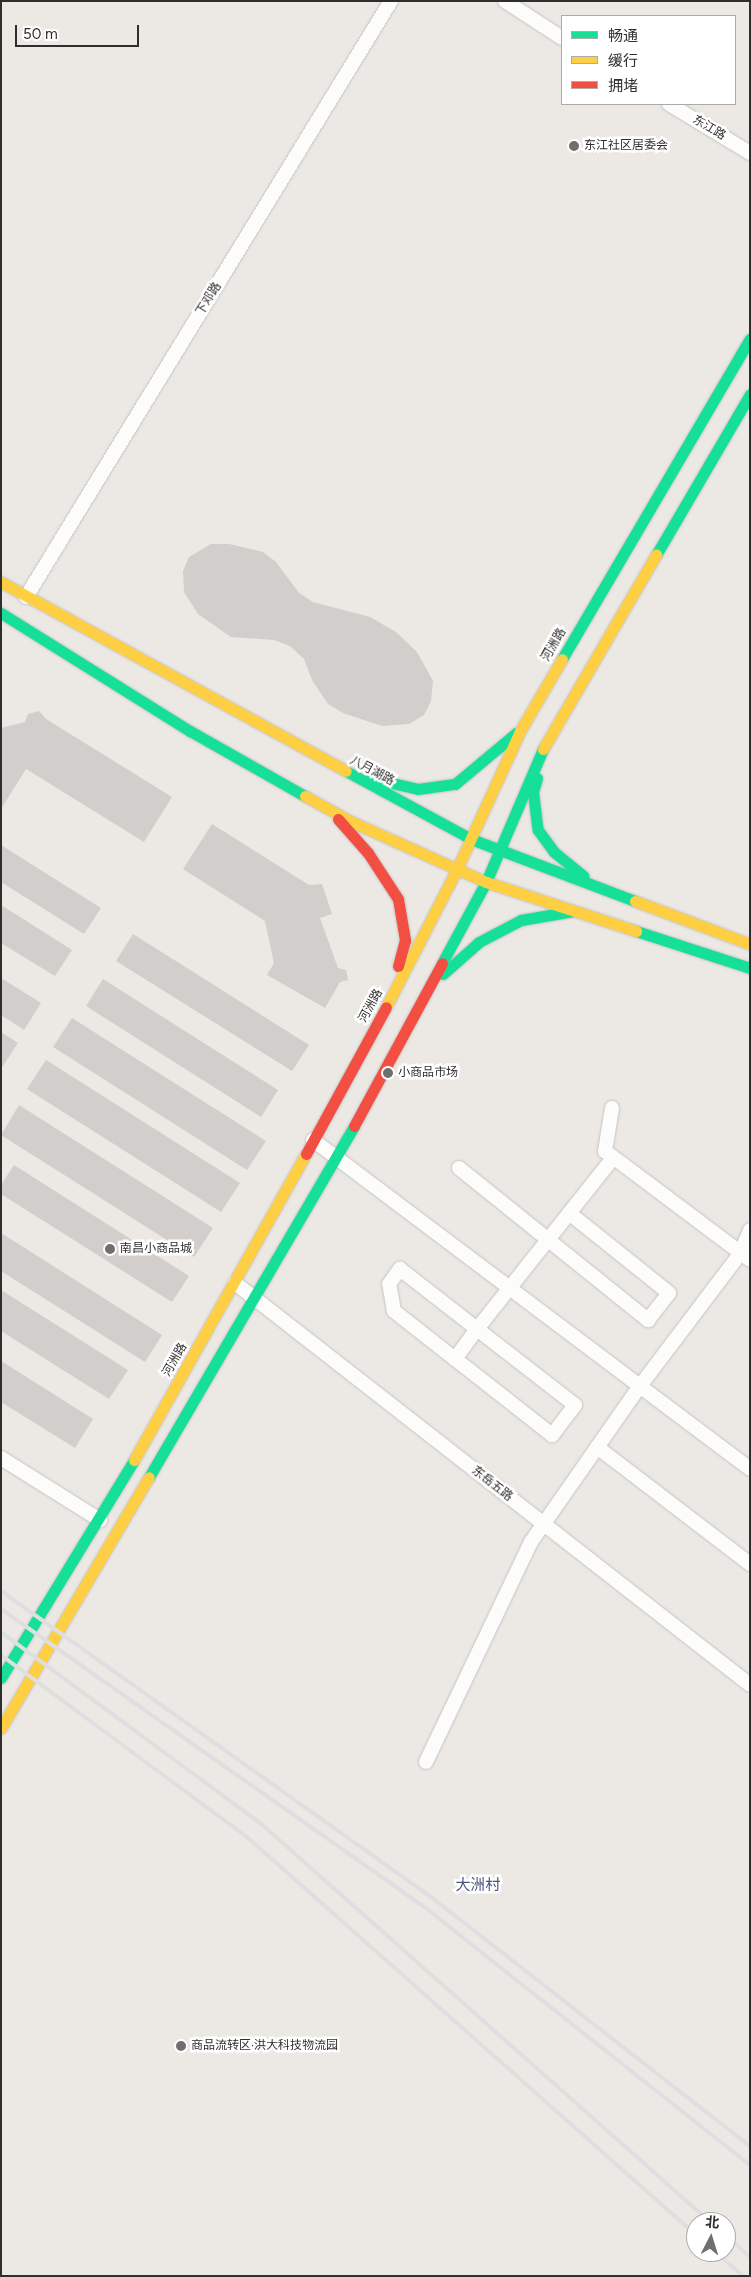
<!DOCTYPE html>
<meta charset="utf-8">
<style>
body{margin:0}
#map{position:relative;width:751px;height:2277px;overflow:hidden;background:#ece8e4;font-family:Figtree,"Noto Sans SC",sans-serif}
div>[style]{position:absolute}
.building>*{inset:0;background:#d1cecb}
.roads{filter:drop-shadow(0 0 1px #c5c4c5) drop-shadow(0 0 1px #c5c4c5)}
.street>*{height:14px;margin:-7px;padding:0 7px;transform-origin:7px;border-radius:7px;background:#fcfcfb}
.fast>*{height:11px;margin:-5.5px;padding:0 5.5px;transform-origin:5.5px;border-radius:5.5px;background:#16e098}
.slow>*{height:11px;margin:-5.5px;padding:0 5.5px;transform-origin:5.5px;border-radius:5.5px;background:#ffcf43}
.jam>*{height:11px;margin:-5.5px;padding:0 5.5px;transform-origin:5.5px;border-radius:5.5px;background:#f24e42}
.rail>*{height:4px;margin:-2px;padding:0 2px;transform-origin:2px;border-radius:2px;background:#dfdfe1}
.dots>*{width:14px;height:14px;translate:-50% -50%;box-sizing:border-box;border:2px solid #fff;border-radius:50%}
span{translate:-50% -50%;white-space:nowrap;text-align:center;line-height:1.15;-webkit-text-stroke:5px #fff;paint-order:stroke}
.street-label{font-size:12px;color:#2e2e2e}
.poi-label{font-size:12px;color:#2e2e2e}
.left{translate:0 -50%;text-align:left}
.quarter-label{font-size:15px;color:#4d5680}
.frame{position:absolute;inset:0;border:2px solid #2e2e2e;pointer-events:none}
.legend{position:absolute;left:561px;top:15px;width:175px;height:90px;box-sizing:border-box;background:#fff;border:1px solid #ababab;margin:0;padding:6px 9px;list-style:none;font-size:15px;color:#2e2e2e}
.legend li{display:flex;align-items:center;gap:10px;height:25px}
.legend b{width:25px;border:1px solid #ababab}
.north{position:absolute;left:686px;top:2212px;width:50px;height:50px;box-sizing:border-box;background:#fff;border:1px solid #ababab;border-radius:50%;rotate:5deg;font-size:14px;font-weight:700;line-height:20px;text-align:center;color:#2e2e2e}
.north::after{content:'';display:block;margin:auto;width:18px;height:22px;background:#706f6e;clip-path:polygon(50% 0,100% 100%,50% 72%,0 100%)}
.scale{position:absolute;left:15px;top:25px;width:124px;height:22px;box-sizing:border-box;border:2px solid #2e2e2e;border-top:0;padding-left:6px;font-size:15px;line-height:18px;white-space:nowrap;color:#2e2e2e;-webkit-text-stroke:4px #fff;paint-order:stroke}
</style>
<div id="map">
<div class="building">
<div style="clip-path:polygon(211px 544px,229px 544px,263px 552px,276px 562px,299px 593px,313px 602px,370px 617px,396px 632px,417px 652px,433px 681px,431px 701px,424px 715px,409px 724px,382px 726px,343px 713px,328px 704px,312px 680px,304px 659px,290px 646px,274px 640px,231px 637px,198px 614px,184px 592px,183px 571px,189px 557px)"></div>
<div style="clip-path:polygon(39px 711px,46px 719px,172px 797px,144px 842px,26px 769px,1px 809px,1px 728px,25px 722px,28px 714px)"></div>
<div style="clip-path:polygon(212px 824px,309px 885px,322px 884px,332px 914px,320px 918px,338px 968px,346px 970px,348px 980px,340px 982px,325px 1008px,267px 975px,274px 963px,265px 921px,183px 869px)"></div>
<div style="clip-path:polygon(1px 845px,101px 908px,84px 934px,1px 882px)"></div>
<div style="clip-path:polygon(1px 905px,72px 950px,55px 976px,1px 943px)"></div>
<div style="clip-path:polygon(133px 934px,309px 1045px,292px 1071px,116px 961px)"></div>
<div style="clip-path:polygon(1px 978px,41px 1003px,24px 1030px,1px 1015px)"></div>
<div style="clip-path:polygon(103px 979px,278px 1090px,261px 1117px,86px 1006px)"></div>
<div style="clip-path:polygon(72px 1018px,266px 1141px,247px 1170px,53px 1047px)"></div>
<div style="clip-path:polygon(1px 1032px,18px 1043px,1px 1069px)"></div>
<div style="clip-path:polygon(46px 1060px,240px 1183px,221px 1212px,27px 1089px)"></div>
<div style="clip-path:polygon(19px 1105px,213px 1228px,194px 1257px,1px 1135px)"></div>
<div style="clip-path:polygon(14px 1165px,189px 1276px,172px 1302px,1px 1194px,1px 1185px)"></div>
<div style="clip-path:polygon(1px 1233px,162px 1335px,145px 1362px,1px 1271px)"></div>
<div style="clip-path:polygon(1px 1290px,128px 1370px,109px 1399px,1px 1331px)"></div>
<div style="clip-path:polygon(1px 1361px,93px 1419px,75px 1448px,1px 1402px)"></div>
</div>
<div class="roads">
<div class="street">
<div style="left:505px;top:1px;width:68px;rotate:33deg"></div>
<div style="left:669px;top:104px;width:95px;rotate:31.2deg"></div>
<div style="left:26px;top:597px;width:699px;rotate:-58.52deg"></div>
<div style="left:612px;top:1108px;width:44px;rotate:99.2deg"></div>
<div style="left:605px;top:1151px;width:181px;rotate:36.9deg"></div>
<div style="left:313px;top:1140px;width:547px;rotate:36.97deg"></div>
<div style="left:459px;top:1168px;width:243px;rotate:38.8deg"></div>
<div style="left:648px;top:1320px;width:34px;rotate:-52deg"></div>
<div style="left:669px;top:1293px;width:128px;rotate:-141.3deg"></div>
<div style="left:235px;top:1283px;width:653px;rotate:37.97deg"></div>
<div style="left:455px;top:1359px;width:37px;rotate:-54deg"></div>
<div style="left:477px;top:1329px;width:124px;rotate:37.8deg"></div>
<div style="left:575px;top:1405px;width:38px;rotate:127deg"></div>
<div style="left:552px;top:1435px;width:123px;rotate:-141.9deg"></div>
<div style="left:455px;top:1359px;width:78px;rotate:-141.8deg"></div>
<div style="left:394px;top:1311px;width:27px;rotate:-100deg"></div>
<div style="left:389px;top:1284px;width:19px;rotate:-54deg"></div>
<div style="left:400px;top:1269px;width:98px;rotate:37.9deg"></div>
<div style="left:477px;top:1329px;width:218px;rotate:-51.5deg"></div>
<div style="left:597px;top:1447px;width:193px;rotate:37.4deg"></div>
<div style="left:1px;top:1458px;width:117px;rotate:32.1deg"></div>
<div style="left:426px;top:1762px;width:244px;rotate:-64.5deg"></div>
<div style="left:531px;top:1542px;width:190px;rotate:-55.1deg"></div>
<div style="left:640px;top:1386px;width:166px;rotate:-52.9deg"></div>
<div style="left:740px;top:1254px;width:26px;rotate:-67deg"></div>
</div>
<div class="fast">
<div style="left:656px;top:555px;width:186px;rotate:-59.7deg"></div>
<div style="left:1px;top:613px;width:223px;rotate:32deg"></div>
<div style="left:190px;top:731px;width:132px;rotate:29.5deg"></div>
<div style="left:562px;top:659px;width:371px;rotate:-59.6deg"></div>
<div style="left:346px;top:771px;width:142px;rotate:28.5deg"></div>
<div style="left:471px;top:839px;width:175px;rotate:20.7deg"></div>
<div style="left:370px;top:778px;width:49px;rotate:12.9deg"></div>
<div style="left:418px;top:789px;width:37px;rotate:-8deg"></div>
<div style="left:455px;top:784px;width:80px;rotate:-39.9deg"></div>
<div style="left:537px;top:778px;width:15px;rotate:106deg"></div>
<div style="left:533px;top:792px;width:38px;rotate:83deg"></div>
<div style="left:538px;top:830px;width:27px;rotate:54deg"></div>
<div style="left:554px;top:852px;width:38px;rotate:39deg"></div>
<div style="left:636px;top:931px;width:120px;rotate:18deg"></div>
<div style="left:442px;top:963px;width:92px;rotate:-61.5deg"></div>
<div style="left:486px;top:882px;width:145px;rotate:-66.8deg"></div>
<div style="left:443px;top:974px;width:48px;rotate:-41.6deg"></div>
<div style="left:479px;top:942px;width:47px;rotate:-27.6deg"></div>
<div style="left:521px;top:920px;width:53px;rotate:-9.8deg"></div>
<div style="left:149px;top:1477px;width:406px;rotate:-59.7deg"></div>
<div style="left:1px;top:1678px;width:255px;rotate:-58.6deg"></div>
</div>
<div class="slow">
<div style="left:1px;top:582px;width:393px;rotate:28.7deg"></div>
<div style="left:543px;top:749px;width:225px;rotate:-59.8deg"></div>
<div style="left:305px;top:796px;width:51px;rotate:29.1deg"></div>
<div style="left:350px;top:821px;width:149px;rotate:24.2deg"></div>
<div style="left:486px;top:882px;width:158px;rotate:18.1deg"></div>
<div style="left:635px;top:901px;width:123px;rotate:20.5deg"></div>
<div style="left:386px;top:1007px;width:153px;rotate:-62.8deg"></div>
<div style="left:456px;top:871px;width:154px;rotate:-65.4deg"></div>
<div style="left:520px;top:731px;width:83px;rotate:-59.7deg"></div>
<div style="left:134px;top:1460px;width:351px;rotate:-60.7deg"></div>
<div style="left:1px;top:1728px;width:291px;rotate:-59.5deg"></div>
</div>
<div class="jam">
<div style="left:338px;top:819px;width:45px;rotate:48.6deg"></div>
<div style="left:368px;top:853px;width:55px;rotate:56.9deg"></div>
<div style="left:398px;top:899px;width:42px;rotate:80.3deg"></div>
<div style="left:405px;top:940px;width:27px;rotate:105deg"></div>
<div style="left:354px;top:1126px;width:185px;rotate:-61.6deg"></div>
<div style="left:306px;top:1154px;width:167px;rotate:-61.4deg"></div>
</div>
</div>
<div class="rail">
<div style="left:1px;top:1591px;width:528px;rotate:35.44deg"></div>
<div style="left:431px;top:1897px;width:405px;rotate:38deg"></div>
<div style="left:1px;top:1609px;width:516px;rotate:35.14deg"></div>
<div style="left:423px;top:1906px;width:417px;rotate:38.4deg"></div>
<div style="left:1px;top:1632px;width:320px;rotate:36.4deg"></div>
<div style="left:259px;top:1822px;width:603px;rotate:41.57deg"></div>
<div style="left:1px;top:1655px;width:306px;rotate:36.5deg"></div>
<div style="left:247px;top:1837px;width:600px;rotate:41.55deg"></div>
<div style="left:726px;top:2236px;width:32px;rotate:41deg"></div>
<div style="left:716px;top:2252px;width:36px;rotate:42deg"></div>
</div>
<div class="dots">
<div style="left:574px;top:146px;background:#706f6e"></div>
<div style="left:388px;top:1073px;background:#706f6e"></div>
<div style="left:110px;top:1249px;background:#706f6e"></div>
<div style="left:181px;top:2046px;background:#706f6e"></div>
</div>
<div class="street-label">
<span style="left:709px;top:128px;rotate:31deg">东江路</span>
<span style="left:209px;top:299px;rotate:-58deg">下邓路</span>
<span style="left:554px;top:645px;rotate:-60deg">河洲路</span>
<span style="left:372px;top:771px;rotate:28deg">八月湖路</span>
<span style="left:371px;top:1006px;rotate:-61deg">河洲路</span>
<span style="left:175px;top:1360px;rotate:-60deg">河洲路</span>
<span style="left:492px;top:1484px;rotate:38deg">东岳五路</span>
</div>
<div class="poi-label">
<span class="left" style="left:584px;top:146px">东江社区居委会</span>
<span class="left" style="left:398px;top:1073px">小商品市场</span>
<span class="left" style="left:120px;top:1249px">南昌小商品城</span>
<span class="left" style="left:191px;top:2046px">商品流转区·洪大科技物流园</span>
</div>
<div class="quarter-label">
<span style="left:478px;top:1886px">大洲村</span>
</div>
<div class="frame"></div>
<ul class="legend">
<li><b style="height:6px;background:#16e098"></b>畅通</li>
<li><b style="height:6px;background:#ffcf43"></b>缓行</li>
<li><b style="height:6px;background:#f24e42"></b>拥堵</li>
</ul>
<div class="north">北</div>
<div class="scale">50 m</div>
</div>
